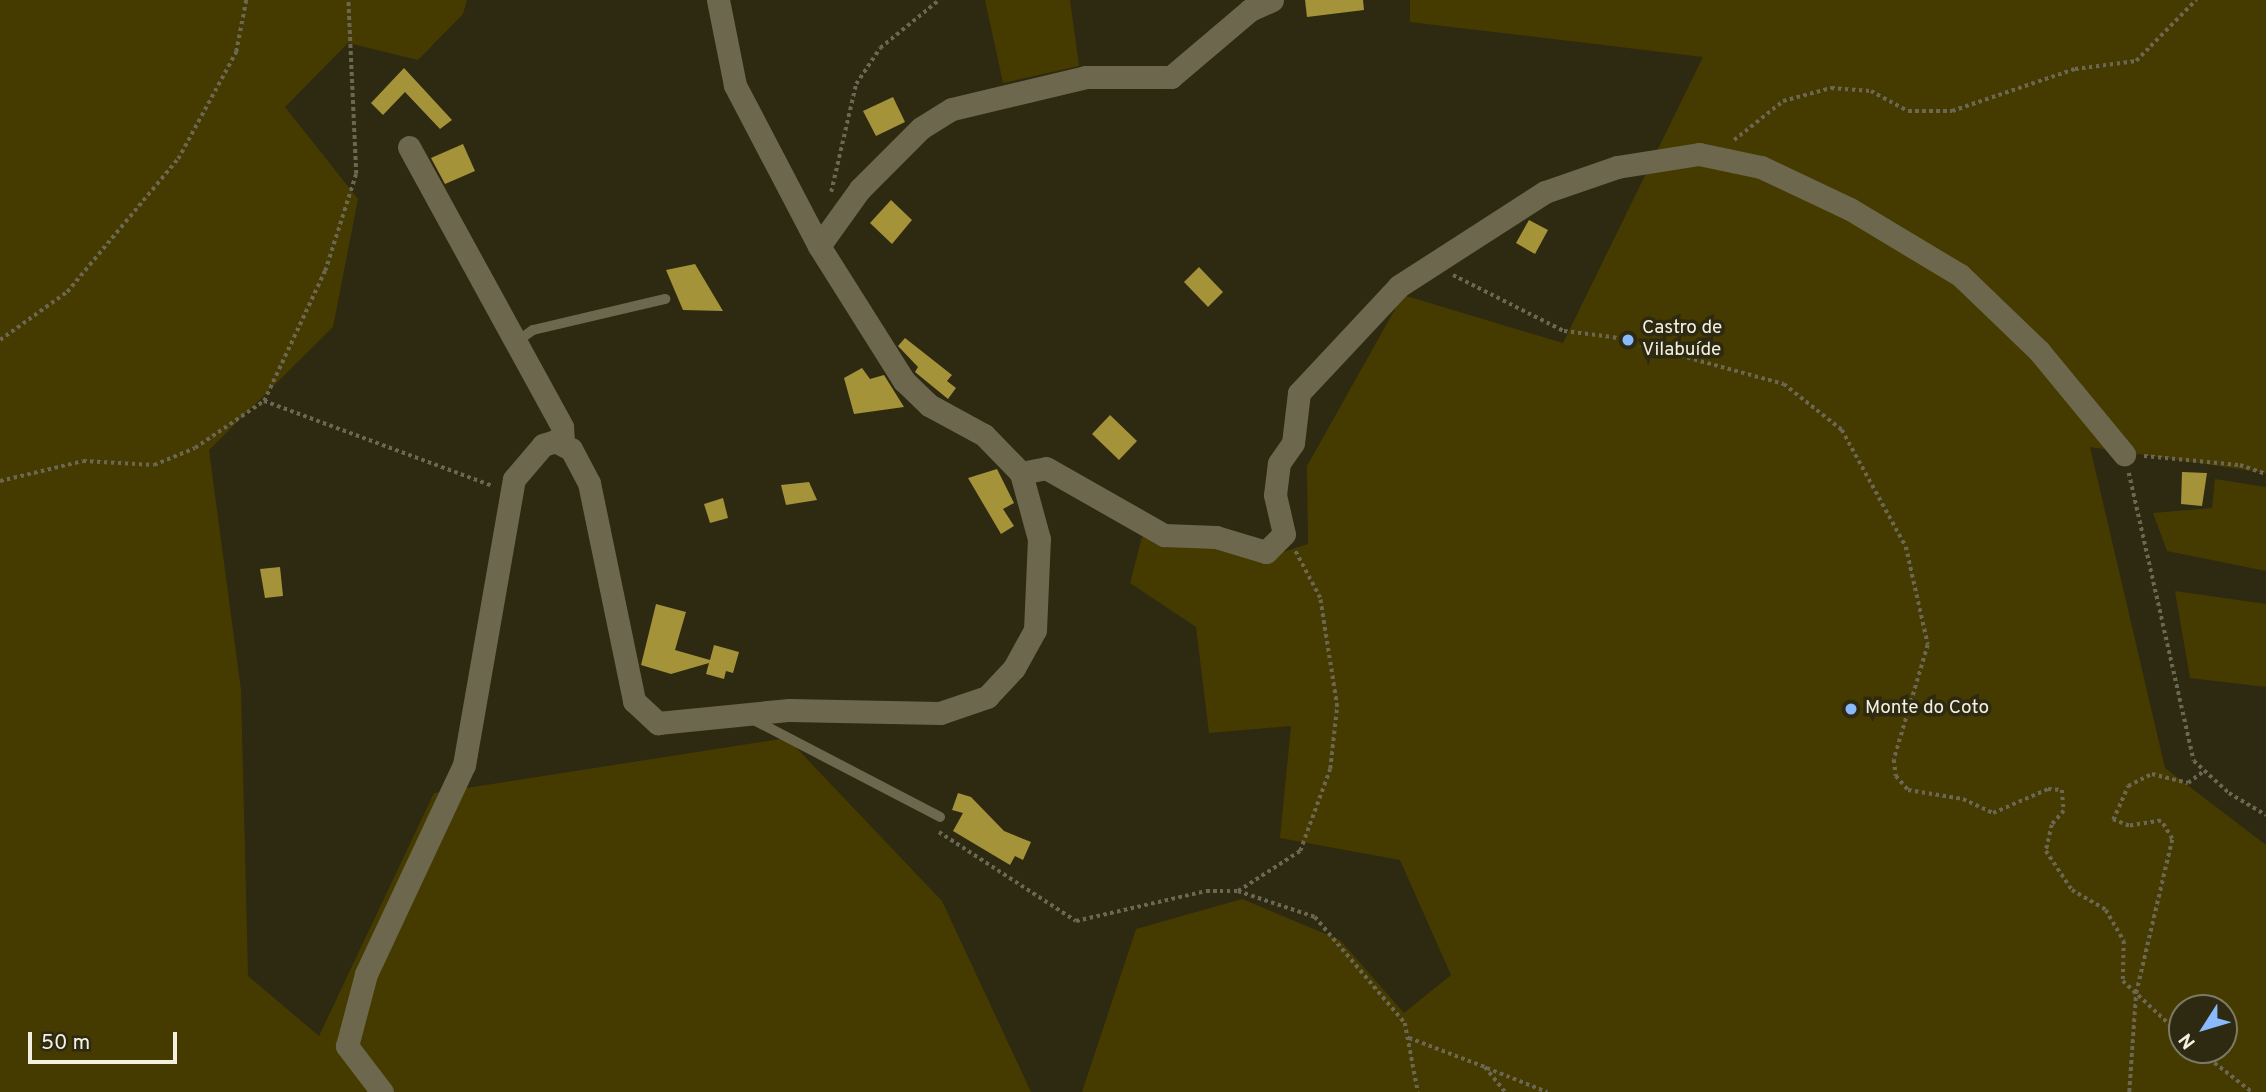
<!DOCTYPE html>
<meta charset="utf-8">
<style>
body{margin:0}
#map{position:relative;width:2266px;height:1092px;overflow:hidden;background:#2e2911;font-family:Overpass,sans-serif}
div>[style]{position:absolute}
.green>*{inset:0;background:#453b00}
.building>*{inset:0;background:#a59339}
.path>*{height:3.5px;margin-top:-1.75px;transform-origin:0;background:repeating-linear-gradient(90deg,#6b6752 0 3.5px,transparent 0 7px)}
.service>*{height:10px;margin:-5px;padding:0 5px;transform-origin:5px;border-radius:5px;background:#6c674d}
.minor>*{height:23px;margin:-11.5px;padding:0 11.5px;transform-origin:11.5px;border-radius:11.5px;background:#6c674d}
.dots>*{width:19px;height:19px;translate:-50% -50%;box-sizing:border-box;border:4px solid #2e2911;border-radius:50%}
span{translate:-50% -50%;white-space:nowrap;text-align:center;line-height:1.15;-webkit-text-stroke:7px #2e2911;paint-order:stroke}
.poi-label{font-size:19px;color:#f3f0e1}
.left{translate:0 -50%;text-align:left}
.north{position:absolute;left:2168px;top:994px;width:70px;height:70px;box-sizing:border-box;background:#2e2911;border:2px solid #7d7964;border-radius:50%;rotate:233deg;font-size:19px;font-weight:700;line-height:28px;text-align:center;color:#f3f0e1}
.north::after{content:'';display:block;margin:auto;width:24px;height:32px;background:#88bafc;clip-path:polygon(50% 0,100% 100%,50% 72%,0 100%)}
.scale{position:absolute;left:28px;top:1032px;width:149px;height:32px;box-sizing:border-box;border:4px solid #f3f0e1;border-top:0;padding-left:9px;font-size:21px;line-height:24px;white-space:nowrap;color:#f3f0e1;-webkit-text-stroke:5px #2e2911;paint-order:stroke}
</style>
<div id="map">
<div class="green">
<div style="clip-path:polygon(0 0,467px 0,463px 14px,418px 60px,348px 43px,285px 107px,358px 199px,333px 327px,209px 450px,241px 690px,248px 976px,319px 1036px,434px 793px,787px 738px,942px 901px,1031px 1092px,0 1092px)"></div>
<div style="clip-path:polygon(985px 0,1070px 0,1079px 66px,1003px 83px)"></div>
<div style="clip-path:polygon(evenodd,1410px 0,2266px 0,2266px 473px,2090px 447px,2165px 768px,2266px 845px,2266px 1092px,1082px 1092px,1136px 929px,1242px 899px,1340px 940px,1404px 1013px,1451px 975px,1400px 860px,1280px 838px,1291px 726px,1209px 733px,1196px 627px,1130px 583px,1142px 537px,1208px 544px,1258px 560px,1308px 544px,1307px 466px,1403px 295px,1563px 343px,1703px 57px,1410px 22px,1410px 0,2182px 1008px,2224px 1008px,2224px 1050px,2182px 1050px,2182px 1008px)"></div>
<div style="clip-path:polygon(2215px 479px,2266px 487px,2266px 571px,2167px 551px,2153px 513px,2212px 508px)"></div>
<div style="clip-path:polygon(2175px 591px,2266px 604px,2266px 687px,2190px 678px)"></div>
</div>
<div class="building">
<div style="clip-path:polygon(1305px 0,1363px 0,1364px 10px,1307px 17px)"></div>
<div style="clip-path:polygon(404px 68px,452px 120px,440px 129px,405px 92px,383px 115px,371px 103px)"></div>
<div style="clip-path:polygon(893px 97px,905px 122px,876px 136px,863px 111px)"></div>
<div style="clip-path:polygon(463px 144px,475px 171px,445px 184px,431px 158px)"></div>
<div style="clip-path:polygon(891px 200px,912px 220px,892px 244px,870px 223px)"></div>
<div style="clip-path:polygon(1529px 220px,1548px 230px,1535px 254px,1516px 243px)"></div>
<div style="clip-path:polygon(695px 264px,723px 311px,683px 310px,666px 270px)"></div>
<div style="clip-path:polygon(1199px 267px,1223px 292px,1208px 307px,1184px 282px)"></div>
<div style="clip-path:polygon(905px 338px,952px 375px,947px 381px,956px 388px,948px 399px,915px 372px,918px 367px,898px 346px)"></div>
<div style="clip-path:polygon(862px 368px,870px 379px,884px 375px,904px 407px,854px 414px,844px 378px)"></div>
<div style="clip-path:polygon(1110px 415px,1137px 441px,1119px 460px,1092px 434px)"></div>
<div style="clip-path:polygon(997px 469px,1014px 503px,1003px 509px,1014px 526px,1001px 534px,968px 478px)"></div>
<div style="clip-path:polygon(2182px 472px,2207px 473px,2202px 506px,2181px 504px)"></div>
<div style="clip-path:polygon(809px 482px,817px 500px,786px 505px,781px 485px)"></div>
<div style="clip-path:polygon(723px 498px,728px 518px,710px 523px,704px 504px)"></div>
<div style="clip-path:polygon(280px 567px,283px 596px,265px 598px,260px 569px)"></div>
<div style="clip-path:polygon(656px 604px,686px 612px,675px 650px,710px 660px,714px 645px,739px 652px,733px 673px,726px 671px,724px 679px,706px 674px,709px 663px,671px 674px,641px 665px)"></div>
<div style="clip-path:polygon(958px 793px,971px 797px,1004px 831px,1031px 842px,1023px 860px,1015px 856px,1010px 865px,953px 831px,963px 813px,952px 810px)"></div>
</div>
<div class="path">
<div style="left:1734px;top:140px;width:63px;rotate:-38.5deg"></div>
<div style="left:1783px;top:101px;width:50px;rotate:-15.2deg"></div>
<div style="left:1831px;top:88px;width:40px;rotate:4.3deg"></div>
<div style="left:1871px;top:91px;width:42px;rotate:28.4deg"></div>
<div style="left:1908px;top:111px;width:44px"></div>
<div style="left:1952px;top:111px;width:130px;rotate:-18.9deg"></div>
<div style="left:2075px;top:69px;width:62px;rotate:-7.5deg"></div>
<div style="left:2136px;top:61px;width:86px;rotate:-45.5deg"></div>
<div style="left:831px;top:192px;width:111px;rotate:-77deg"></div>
<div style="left:856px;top:84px;width:43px;rotate:-56.3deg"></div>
<div style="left:880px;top:48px;width:76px;rotate:-39.1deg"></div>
<div style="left:1453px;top:275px;width:124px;rotate:26.8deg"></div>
<div style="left:1564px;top:331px;width:49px;rotate:7deg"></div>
<div style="left:1613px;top:337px;width:177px;rotate:15.4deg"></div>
<div style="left:1784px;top:384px;width:74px;rotate:38.4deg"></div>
<div style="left:1842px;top:430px;width:133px;rotate:61.3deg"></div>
<div style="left:1906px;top:547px;width:100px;rotate:77.3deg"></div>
<div style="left:1928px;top:645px;width:120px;rotate:106.5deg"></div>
<div style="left:1894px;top:760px;width:16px;rotate:83deg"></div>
<div style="left:1896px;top:776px;width:18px;rotate:49deg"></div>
<div style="left:1908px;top:790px;width:56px;rotate:9.3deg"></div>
<div style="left:1963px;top:799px;width:33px;rotate:25deg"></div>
<div style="left:1993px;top:813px;width:60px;rotate:-23.6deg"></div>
<div style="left:2048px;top:789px;width:14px;rotate:4deg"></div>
<div style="left:2062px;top:790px;width:21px;rotate:85deg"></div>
<div style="left:2064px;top:811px;width:18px;rotate:131deg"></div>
<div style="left:2052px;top:825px;width:27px;rotate:103deg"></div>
<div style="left:2046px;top:851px;width:47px;rotate:56.3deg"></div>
<div style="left:2072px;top:890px;width:39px;rotate:30deg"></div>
<div style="left:2106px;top:910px;width:36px;rotate:60deg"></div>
<div style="left:2124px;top:941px;width:40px;rotate:91.4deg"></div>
<div style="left:2123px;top:981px;width:81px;rotate:43deg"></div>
<div style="left:0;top:340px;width:82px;rotate:-35.6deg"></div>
<div style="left:67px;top:292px;width:173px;rotate:-50.2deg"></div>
<div style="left:178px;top:159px;width:122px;rotate:-61.5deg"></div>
<div style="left:236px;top:52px;width:53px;rotate:-79.1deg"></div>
<div style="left:264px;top:401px;width:144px;rotate:-64.9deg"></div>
<div style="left:325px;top:271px;width:102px;rotate:-72.3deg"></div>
<div style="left:356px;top:174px;width:174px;rotate:-92.6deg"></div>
<div style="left:2144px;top:456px;width:96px;rotate:5.4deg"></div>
<div style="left:2240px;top:465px;width:28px;rotate:19deg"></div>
<div style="left:2129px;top:473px;width:295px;rotate:77.3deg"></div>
<div style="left:2194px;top:761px;width:47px;rotate:42.4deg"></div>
<div style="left:2229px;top:793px;width:43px;rotate:30.7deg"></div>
<div style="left:0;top:481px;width:85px;rotate:-13.5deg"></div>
<div style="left:83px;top:461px;width:71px;rotate:3.2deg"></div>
<div style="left:154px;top:465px;width:44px;rotate:-22.5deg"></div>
<div style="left:195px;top:448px;width:83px;rotate:-34.3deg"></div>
<div style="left:264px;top:401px;width:243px;rotate:20.4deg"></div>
<div style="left:939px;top:832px;width:163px;rotate:33deg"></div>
<div style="left:1076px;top:921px;width:133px;rotate:-13deg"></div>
<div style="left:1206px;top:891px;width:32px"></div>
<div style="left:1238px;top:891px;width:74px;rotate:-32.8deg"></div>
<div style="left:1300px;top:851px;width:87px;rotate:-69.9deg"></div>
<div style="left:1330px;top:769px;width:62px;rotate:-83.6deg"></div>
<div style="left:1337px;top:707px;width:110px;rotate:-98.9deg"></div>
<div style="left:1320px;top:598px;width:53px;rotate:-118deg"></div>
<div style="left:1238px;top:891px;width:81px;rotate:18.7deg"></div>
<div style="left:1315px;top:917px;width:139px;rotate:49.7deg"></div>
<div style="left:1405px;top:1023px;width:70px;rotate:79.3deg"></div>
<div style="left:1409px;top:1038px;width:81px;rotate:20.9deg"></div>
<div style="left:1485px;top:1067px;width:32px;rotate:51deg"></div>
<div style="left:2198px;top:1050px;width:68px;rotate:37.9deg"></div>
<div style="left:1487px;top:1068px;width:65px;rotate:21.8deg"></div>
<div style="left:2129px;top:1092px;width:99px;rotate:-86deg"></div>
<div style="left:2136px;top:993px;width:158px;rotate:-76.8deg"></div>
<div style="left:2172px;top:839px;width:21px;rotate:-121deg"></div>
<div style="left:2161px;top:821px;width:32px;rotate:171deg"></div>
<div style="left:2129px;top:826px;width:17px;rotate:-159deg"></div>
<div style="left:2113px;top:820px;width:37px;rotate:-66deg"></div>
<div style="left:2128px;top:786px;width:27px;rotate:-27deg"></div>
<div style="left:2152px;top:774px;width:37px;rotate:14deg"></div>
<div style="left:2188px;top:783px;width:20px;rotate:-37deg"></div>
</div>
<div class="service">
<div style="left:515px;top:343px;width:22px;rotate:-36deg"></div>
<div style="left:533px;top:330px;width:136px;rotate:-13.2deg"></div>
<div style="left:752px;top:719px;width:212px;rotate:27.5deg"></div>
</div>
<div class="minor">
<div style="left:409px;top:147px;width:319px;rotate:61.3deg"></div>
<div style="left:562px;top:427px;width:16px;rotate:86deg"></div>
<div style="left:819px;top:246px;width:70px;rotate:-54.3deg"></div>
<div style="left:860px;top:189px;width:86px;rotate:-45deg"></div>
<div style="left:921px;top:128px;width:36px;rotate:-32deg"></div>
<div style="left:952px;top:109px;width:138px;rotate:-13.4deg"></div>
<div style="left:1086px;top:77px;width:85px"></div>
<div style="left:1171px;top:77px;width:104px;rotate:-40.3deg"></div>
<div style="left:1250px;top:10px;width:24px;rotate:-24deg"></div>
<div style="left:1021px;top:473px;width:25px;rotate:-11deg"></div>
<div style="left:1046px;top:468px;width:136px;rotate:29.6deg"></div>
<div style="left:1164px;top:535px;width:52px;rotate:2.2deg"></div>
<div style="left:1216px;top:537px;width:52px;rotate:16.7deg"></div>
<div style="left:1266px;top:552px;width:25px;rotate:-45deg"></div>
<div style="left:1284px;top:534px;width:40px;rotate:-103deg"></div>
<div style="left:1275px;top:495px;width:32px;rotate:-83deg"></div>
<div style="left:1279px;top:463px;width:24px;rotate:-55deg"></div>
<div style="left:1293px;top:443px;width:50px;rotate:-83.2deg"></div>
<div style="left:1299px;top:393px;width:146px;rotate:-46.9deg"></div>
<div style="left:1399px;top:286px;width:174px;rotate:-32.8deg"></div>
<div style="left:1545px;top:192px;width:76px;rotate:-19.1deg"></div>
<div style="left:1617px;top:167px;width:83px;rotate:-9deg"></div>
<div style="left:1699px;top:154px;width:63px;rotate:11.8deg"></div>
<div style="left:1761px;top:167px;width:98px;rotate:25.3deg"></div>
<div style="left:1850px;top:209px;width:128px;rotate:31deg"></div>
<div style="left:1960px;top:275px;width:110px;rotate:43.9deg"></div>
<div style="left:2039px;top:351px;width:134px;rotate:50.5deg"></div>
<div style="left:382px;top:1092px;width:58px;rotate:-127.3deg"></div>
<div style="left:347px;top:1046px;width:74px;rotate:-75.2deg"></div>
<div style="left:366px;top:974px;width:231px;rotate:-64.9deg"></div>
<div style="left:464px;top:765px;width:290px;rotate:-80.1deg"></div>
<div style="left:514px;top:479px;width:45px;rotate:-49.5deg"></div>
<div style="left:543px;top:445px;width:13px;rotate:-18deg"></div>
<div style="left:555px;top:441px;width:18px;rotate:27deg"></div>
<div style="left:571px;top:449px;width:38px;rotate:62deg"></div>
<div style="left:589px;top:483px;width:223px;rotate:78.3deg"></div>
<div style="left:634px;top:701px;width:33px;rotate:43deg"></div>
<div style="left:658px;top:723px;width:132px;rotate:-5.7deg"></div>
<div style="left:789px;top:710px;width:151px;rotate:1.1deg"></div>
<div style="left:940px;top:713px;width:50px;rotate:-18.8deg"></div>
<div style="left:987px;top:697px;width:40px;rotate:-47deg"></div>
<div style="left:1014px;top:668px;width:43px;rotate:-61.1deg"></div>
<div style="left:1035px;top:630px;width:91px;rotate:-87.5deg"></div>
<div style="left:1039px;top:539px;width:68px;rotate:-105.3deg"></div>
<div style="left:1021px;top:473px;width:53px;rotate:-134.2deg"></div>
<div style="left:984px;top:435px;width:63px;rotate:-151.4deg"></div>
<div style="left:929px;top:405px;width:35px;rotate:-136deg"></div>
<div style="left:904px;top:381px;width:160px;rotate:-122.2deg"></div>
<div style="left:819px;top:246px;width:182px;rotate:-117.6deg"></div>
<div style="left:735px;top:85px;width:87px;rotate:-101.3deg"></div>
</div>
<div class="dots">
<div style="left:1628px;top:340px;background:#88bafc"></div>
<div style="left:1851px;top:709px;background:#88bafc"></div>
</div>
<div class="poi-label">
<span class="left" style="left:1642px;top:340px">Castro de<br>Vilabuíde</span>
<span class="left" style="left:1865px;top:709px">Monte do Coto</span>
</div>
<div class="north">N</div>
<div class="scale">50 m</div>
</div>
